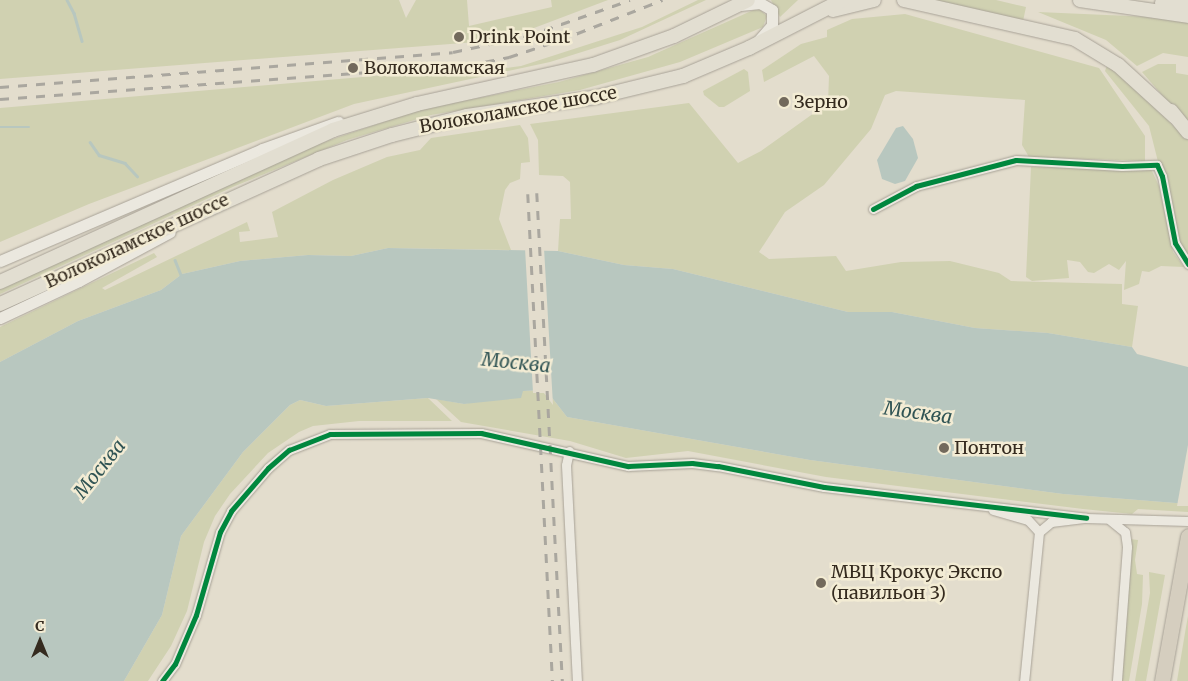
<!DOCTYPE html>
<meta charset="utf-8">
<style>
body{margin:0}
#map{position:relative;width:1188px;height:681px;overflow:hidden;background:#e3ddcd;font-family:Merriweather,serif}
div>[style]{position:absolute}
.green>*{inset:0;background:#d0d1b1}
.water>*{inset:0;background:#b8c7bf}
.pier>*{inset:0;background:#e3ddcd}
.stream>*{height:2.5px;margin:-1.25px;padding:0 1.25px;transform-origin:1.25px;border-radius:1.25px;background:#b8c7bf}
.roads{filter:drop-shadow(0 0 1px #a8a297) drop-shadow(0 0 1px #a8a297)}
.street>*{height:9px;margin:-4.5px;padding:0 4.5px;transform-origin:4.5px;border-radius:4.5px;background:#ebe8df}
.secondary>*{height:11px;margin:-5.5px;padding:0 5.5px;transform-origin:5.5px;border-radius:5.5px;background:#ebe8df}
.primary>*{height:14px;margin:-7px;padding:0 7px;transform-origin:7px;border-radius:7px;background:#e2ded1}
.highway>*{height:15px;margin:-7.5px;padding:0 7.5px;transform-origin:7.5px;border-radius:7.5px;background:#d5cebf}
.rail>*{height:2.5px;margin-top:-1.25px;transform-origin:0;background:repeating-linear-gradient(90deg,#aaa79f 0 9px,transparent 0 18px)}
.cycleway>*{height:5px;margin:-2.5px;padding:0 2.5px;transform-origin:2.5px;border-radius:2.5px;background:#00873e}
.dots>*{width:14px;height:14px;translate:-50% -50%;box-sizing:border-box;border:2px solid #f3ecd4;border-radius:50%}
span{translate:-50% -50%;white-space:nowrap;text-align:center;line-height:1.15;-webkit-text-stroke:5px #f3ecd4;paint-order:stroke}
.poi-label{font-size:18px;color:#352b1f}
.left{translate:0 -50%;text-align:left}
.street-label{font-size:18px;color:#352b1f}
.water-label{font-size:19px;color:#305454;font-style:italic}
.north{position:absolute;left:15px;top:616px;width:50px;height:50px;-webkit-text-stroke:4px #f3ecd4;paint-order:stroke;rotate:0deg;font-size:14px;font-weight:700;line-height:20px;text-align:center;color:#352b1f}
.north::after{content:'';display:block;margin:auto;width:18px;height:22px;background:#352b1f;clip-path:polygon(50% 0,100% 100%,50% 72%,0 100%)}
</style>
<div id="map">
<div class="green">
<div style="clip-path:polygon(0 0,399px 0,406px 18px,416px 0,467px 0,469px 26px,552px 7px,551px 0,608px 0,534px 28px,476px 42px,0 79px)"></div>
<div style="clip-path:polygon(698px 0,706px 0,620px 40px,550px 62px,354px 104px,89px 204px,0 242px,0 108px,468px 68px,465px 73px,521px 66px,642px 27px)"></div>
<div style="clip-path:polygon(771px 0,798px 0,780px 17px)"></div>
<div style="clip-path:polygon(924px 0,996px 0,1026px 7px,1023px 21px)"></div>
<div style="clip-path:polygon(758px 8px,767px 16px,763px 27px,680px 62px,580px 90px,431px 115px,347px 140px,235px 186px,0 294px,0 289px,318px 144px,422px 109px,559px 82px,648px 57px)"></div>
<div style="clip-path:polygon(1038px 12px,1152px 17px,1188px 22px,1188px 57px,1163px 53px,1137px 66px,1106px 40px)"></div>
<div style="clip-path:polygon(905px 14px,1099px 68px,1145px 136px,1145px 161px,1029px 157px,1022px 145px,1025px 100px,896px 91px,885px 95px,871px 129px,824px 185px,785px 212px,759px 252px,769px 259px,836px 256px,846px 271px,901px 262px,950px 261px,999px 273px,1011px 281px,1122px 284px,1122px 304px,1138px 306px,1132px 347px,1048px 333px,975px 328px,892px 312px,848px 312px,673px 269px,624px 265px,558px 251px,560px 219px,571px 219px,570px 182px,563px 176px,539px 175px,538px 140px,530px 124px,689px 103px,738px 163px,761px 151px,828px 103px,829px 76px,814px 56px,764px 82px,762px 70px,801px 44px,827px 37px,827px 30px,852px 19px)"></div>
<div style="clip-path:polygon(1108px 62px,1188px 140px,1188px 258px,1178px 241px,1149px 126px,1105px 71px)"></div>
<div style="clip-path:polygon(1158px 64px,1176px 64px,1176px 73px,1188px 75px,1188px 125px,1142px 72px)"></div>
<div style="clip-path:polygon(744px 69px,748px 72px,750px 91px,724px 107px,719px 107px,704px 95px,703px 91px)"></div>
<div style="clip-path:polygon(520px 125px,528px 138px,530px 162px,521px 163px,520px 179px,510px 183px,505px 190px,499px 219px,511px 250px,388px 248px,351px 256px,308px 255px,240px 261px,182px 274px,161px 290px,78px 321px,0 362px,0 327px,154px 253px,157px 257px,102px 288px,105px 290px,247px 222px,250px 231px,239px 232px,240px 242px,278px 237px,272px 212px,333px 180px,387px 157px,420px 150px,431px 138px)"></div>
<div style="clip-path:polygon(1031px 167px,1151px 169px,1159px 186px,1173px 252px,1184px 267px,1161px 266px,1149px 272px,1142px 271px,1139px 284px,1124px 290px,1126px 261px,1119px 270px,1109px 264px,1094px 273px,1088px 272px,1080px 262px,1067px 260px,1069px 278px,1032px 281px,1026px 277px)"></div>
<div style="clip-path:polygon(546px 390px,567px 417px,810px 460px,1063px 494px,1188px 504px,1188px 512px,1138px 509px,1132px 514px,1083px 509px,826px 477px,688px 451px,626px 458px,570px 441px,461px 422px,436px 399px,464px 404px,523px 391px)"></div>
<div style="clip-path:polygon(428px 398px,452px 421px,359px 421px,313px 426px,299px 432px,268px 453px,230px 494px,215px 516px,204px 542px,187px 611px,171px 646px,148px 681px,124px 681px,162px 615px,181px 536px,243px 452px,290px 405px,300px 400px,326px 406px)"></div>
<div style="clip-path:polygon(1130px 539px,1138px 540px,1135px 560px,1137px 574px,1143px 575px,1142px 604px,1129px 681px,1121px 681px)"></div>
<div style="clip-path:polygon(1149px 572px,1165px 575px,1146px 681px,1135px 681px,1150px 593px)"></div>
<div style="clip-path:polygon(1188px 616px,1188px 681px,1177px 681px,1186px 627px)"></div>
</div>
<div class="water">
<div style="clip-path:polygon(903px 126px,913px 139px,918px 158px,905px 181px,895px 184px,882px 179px,877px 160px,896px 128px)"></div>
<div style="clip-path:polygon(388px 248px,558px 251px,624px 265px,673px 269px,848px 312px,892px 312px,975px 328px,1048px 333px,1132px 347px,1137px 354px,1188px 367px,1188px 504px,1063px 494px,810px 460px,567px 417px,546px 390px,523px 391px,521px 398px,464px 404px,428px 398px,326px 406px,300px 400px,290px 405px,243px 452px,181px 536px,162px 615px,124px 681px,0 681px,0 362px,78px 321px,161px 290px,182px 274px,240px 261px,308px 255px,351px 256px)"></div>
</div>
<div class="pier">
<div style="clip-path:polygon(525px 248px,544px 248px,553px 405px,544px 393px,533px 393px)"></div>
<div style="clip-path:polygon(1188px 445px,1188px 506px,1177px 506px)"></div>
</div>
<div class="stream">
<div style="left:67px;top:0;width:15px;rotate:62deg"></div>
<div style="left:74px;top:13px;width:29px;rotate:74deg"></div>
<div style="left:0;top:127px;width:29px"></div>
<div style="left:90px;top:142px;width:16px;rotate:55deg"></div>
<div style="left:99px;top:155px;width:27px;rotate:17deg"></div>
<div style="left:125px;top:163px;width:18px;rotate:47deg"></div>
<div style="left:175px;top:260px;width:18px;rotate:68deg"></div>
</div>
<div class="roads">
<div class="street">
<div style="left:873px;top:209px;width:49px;rotate:-28.1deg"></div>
<div style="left:916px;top:186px;width:103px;rotate:-14.6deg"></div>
<div style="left:1016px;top:160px;width:106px;rotate:3.2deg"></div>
<div style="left:1122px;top:166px;width:35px;rotate:-2deg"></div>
<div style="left:1157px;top:165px;width:12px;rotate:66deg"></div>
<div style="left:1162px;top:176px;width:68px;rotate:79deg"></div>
<div style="left:1175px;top:243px;width:25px;rotate:58deg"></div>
<div style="left:569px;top:451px;width:14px;rotate:102deg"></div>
<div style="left:566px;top:465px;width:216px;rotate:87.1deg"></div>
<div style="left:993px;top:510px;width:36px;rotate:16deg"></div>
<div style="left:1028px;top:520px;width:16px;rotate:47deg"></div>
<div style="left:1039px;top:532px;width:150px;rotate:95.7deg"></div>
<div style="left:1110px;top:520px;width:19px;rotate:39deg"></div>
<div style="left:1125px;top:532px;width:15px;rotate:82deg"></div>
<div style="left:1127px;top:547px;width:134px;rotate:94.3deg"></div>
<div style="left:1039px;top:532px;width:16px;rotate:-40deg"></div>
<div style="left:1051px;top:522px;width:35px;rotate:-7deg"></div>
<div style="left:1086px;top:518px;width:102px;rotate:1.7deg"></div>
<div style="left:162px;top:681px;width:21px;rotate:-53deg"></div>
<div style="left:175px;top:664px;width:53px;rotate:-66.8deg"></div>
<div style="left:196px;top:615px;width:86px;rotate:-73.9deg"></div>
<div style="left:220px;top:532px;width:24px;rotate:-62deg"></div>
<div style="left:231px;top:511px;width:57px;rotate:-49.3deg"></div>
<div style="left:268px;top:468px;width:28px;rotate:-41deg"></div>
<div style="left:289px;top:450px;width:44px;rotate:-21.3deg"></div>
<div style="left:330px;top:434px;width:151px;rotate:-0.4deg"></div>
<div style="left:481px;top:433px;width:151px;rotate:12.7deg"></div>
<div style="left:628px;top:466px;width:64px;rotate:-2.7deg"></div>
<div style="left:692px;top:463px;width:26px;rotate:7deg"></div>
<div style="left:718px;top:466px;width:108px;rotate:11.2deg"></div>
<div style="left:824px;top:487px;width:264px;rotate:6.7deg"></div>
</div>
<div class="secondary">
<div style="left:740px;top:5px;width:20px;rotate:-6deg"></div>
<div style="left:760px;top:3px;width:14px;rotate:30deg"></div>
<div style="left:772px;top:10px;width:15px;rotate:90deg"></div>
<div style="left:772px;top:25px;width:21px;rotate:131deg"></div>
<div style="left:0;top:261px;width:285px;rotate:-23.1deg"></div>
<div style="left:262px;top:149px;width:81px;rotate:-19.6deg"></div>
<div style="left:0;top:318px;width:87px;rotate:-25.1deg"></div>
<div style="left:79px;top:281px;width:103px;rotate:-28.3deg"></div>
</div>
<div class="primary">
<div style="left:904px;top:0;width:175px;rotate:12.8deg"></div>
<div style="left:1075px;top:39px;width:50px;rotate:31.2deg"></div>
<div style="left:1118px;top:65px;width:77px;rotate:42.4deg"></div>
<div style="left:1080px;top:0;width:109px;rotate:8.4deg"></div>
<div style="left:1162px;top:3px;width:26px;rotate:4deg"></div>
<div style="left:833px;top:10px;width:42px;rotate:-13.7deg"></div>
<div style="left:1171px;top:111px;width:27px;rotate:51deg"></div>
<div style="left:0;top:282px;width:366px;rotate:-24.5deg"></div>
<div style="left:333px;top:130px;width:88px;rotate:-17.2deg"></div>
<div style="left:417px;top:104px;width:180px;rotate:-12.5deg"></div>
<div style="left:593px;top:65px;width:86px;rotate:-19.7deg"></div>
<div style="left:674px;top:36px;width:82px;rotate:-25.9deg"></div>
<div style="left:0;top:304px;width:350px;rotate:-24.4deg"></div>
<div style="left:319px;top:159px;width:77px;rotate:-18.2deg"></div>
<div style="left:392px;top:135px;width:77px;rotate:-14.2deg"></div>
<div style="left:467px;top:116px;width:131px;rotate:-8.3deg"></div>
<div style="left:597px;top:97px;width:89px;rotate:-13.7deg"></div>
<div style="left:683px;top:76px;width:72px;rotate:-23deg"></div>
<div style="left:749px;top:48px;width:106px;rotate:-27.1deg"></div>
</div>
<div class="highway">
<div style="left:1162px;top:681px;width:147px;rotate:-79.8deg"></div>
</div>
</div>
<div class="rail">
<div style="left:0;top:87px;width:454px;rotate:-4.4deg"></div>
<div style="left:453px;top:52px;width:76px;rotate:-12.2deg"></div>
<div style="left:527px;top:36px;width:109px;rotate:-19.3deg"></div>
<div style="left:0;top:99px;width:469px;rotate:-4.2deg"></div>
<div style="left:468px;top:65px;width:42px;rotate:-11deg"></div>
<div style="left:509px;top:57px;width:54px;rotate:-18.4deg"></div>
<div style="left:560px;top:40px;width:110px;rotate:-21.4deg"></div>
<div style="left:537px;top:193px;width:489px;rotate:87deg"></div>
<div style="left:528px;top:194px;width:488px;rotate:87.1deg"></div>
</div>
<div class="cycleway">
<div style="left:873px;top:209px;width:49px;rotate:-28.1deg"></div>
<div style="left:916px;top:186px;width:103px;rotate:-14.6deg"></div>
<div style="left:1016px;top:160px;width:106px;rotate:3.2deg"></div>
<div style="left:1122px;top:166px;width:35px;rotate:-2deg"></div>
<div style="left:1157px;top:165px;width:12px;rotate:66deg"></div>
<div style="left:1162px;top:176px;width:68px;rotate:79deg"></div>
<div style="left:1175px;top:243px;width:25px;rotate:58deg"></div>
<div style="left:162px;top:681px;width:21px;rotate:-53deg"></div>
<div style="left:175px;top:664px;width:53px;rotate:-66.8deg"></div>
<div style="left:196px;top:615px;width:86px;rotate:-73.9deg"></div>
<div style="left:220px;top:532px;width:24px;rotate:-62deg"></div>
<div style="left:231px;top:511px;width:57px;rotate:-49.3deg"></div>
<div style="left:268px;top:468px;width:28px;rotate:-41deg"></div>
<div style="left:289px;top:450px;width:44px;rotate:-21.3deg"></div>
<div style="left:330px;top:434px;width:151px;rotate:-0.4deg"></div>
<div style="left:481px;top:433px;width:151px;rotate:12.7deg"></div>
<div style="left:628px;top:466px;width:64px;rotate:-2.7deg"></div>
<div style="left:692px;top:463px;width:26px;rotate:7deg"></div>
<div style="left:718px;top:466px;width:108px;rotate:11.2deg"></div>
<div style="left:824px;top:487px;width:264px;rotate:6.7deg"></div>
</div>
<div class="dots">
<div style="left:459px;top:37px;background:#72695c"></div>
<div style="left:353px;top:68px;background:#72695c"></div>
<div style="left:784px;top:102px;background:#72695c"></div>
<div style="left:944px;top:448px;background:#72695c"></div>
<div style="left:821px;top:583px;background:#72695c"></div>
</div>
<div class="poi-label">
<span class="left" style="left:469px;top:37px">Drink Point</span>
<span class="left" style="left:364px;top:68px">Волоколамская</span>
<span class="left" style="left:794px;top:102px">Зерно</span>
<span class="left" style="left:954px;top:448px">Понтон</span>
<span class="left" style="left:831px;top:583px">МВЦ Крокус Экспо<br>(павильон 3)</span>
</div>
<div class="street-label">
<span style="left:518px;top:110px;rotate:-10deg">Волоколамское шоссе</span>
<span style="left:137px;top:241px;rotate:-25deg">Волоколамское шоссе</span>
</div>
<div class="water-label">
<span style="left:516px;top:363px;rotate:6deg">Москва</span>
<span style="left:918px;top:413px;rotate:8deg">Москва</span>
<span style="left:100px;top:469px;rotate:-51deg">Москва</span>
</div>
<div class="north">С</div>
</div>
